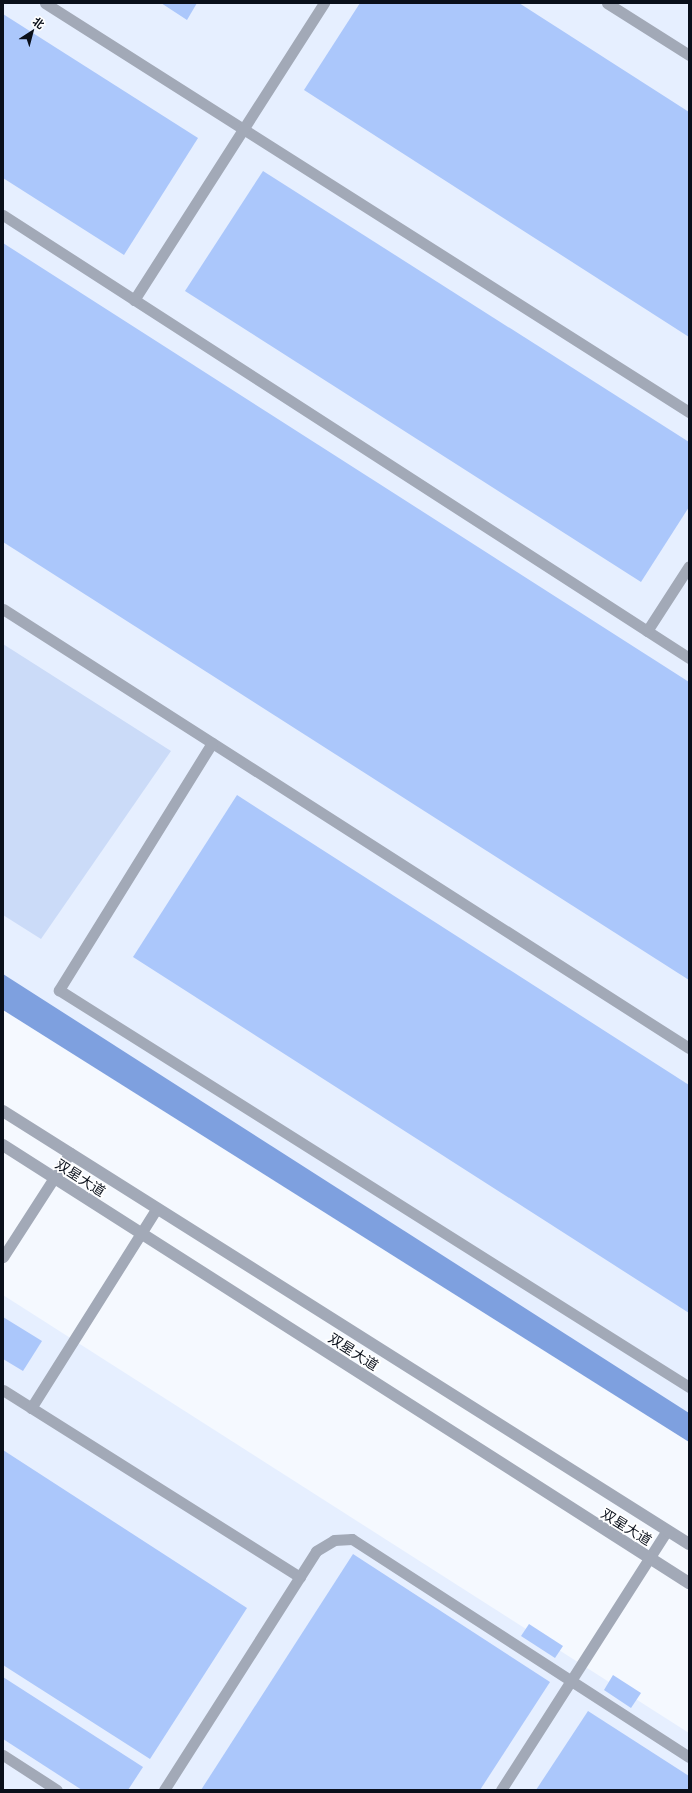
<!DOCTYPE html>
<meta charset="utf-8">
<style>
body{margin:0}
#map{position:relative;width:692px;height:1793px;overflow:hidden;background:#f5f9ff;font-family:Literata,"Noto Sans SC",serif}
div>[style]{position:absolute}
.built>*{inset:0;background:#e6efff}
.green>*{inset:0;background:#cbdbf8}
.water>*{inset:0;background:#7ea0df}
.building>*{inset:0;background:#abc7fb}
.service>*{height:11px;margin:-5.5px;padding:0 5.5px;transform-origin:5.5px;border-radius:5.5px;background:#a2a9b7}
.tertiary>*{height:12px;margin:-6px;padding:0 6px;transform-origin:6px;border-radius:6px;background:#a2a9b7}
span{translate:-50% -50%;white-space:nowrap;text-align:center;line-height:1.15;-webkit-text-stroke:3.5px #fff;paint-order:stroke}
.street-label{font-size:14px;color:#090f1a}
.frame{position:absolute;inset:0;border:4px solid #090f1a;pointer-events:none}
.north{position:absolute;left:12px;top:12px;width:40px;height:40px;-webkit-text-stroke:3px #fff;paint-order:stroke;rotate:36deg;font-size:11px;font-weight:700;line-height:16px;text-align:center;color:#090f1a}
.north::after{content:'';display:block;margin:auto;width:14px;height:18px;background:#090f1a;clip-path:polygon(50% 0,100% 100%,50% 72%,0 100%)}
</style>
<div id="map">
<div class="built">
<div style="clip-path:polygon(3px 3px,689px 3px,689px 1425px,3px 984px)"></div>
<div style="clip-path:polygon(3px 1295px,689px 1733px,689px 1790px,3px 1790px)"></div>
</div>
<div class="green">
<div style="clip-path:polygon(3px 644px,171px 751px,41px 939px,3px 915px)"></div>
</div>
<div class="water">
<div style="clip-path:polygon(3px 974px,689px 1413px,689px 1442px,3px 1010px)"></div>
</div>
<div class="building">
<div style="clip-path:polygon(161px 3px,197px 3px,187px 20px)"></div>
<div style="clip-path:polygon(360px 3px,519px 3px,689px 112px,689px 337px,304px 90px)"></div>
<div style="clip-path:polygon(3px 14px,198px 138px,124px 255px,3px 178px)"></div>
<div style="clip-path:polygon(263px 171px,689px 442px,689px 507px,641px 582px,185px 291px)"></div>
<div style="clip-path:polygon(3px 243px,689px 682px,689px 980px,3px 542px)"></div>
<div style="clip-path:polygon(237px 795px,689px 1085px,689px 1313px,133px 957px)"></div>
<div style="clip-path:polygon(3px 1317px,42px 1341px,23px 1371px,3px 1359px)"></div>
<div style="clip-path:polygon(3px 1450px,247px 1608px,150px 1759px,3px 1665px)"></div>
<div style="clip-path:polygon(353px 1554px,550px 1682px,480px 1790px,201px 1790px)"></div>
<div style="clip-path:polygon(529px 1624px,563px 1646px,555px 1658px,521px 1636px)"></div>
<div style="clip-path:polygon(613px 1675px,641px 1693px,631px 1708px,604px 1690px)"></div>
<div style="clip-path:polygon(3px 1677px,143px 1767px,128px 1790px,82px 1790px,3px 1739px)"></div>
<div style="clip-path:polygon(588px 1711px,689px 1776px,689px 1790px,536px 1790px)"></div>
</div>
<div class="service">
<div style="left:45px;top:3px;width:763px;rotate:32.42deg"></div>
<div style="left:607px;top:3px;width:97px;rotate:32.4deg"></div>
<div style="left:3px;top:215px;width:817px;rotate:32.85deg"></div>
<div style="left:134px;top:300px;width:353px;rotate:-57.4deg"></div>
<div style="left:3px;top:609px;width:814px;rotate:32.62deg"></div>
<div style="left:647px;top:631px;width:77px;rotate:-57.1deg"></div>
<div style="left:212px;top:743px;width:291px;rotate:121.8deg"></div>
<div style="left:59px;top:990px;width:745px;rotate:32.22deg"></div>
<div style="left:3px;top:1257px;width:124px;rotate:-57.2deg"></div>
<div style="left:3px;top:1390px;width:351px;rotate:32.2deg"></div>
<div style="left:31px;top:1408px;width:236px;rotate:-57.8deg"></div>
<div style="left:3px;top:1755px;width:64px;rotate:32.9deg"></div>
<div style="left:164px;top:1790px;width:283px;rotate:-57.5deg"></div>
<div style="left:316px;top:1551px;width:21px;rotate:-31deg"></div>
<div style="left:334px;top:1540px;width:18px;rotate:-3deg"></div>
<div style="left:352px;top:1539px;width:401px;rotate:32.9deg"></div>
<div style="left:501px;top:1790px;width:308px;rotate:-57.4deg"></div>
</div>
<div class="tertiary">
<div style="left:3px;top:1111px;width:811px;rotate:32.26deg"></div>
<div style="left:3px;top:1145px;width:814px;rotate:32.56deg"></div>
</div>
<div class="street-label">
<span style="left:81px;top:1177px;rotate:33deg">双星大道</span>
<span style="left:354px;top:1351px;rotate:33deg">双星大道</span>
<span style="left:627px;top:1526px;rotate:32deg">双星大道</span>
</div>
<div class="frame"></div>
<div class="north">北</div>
</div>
